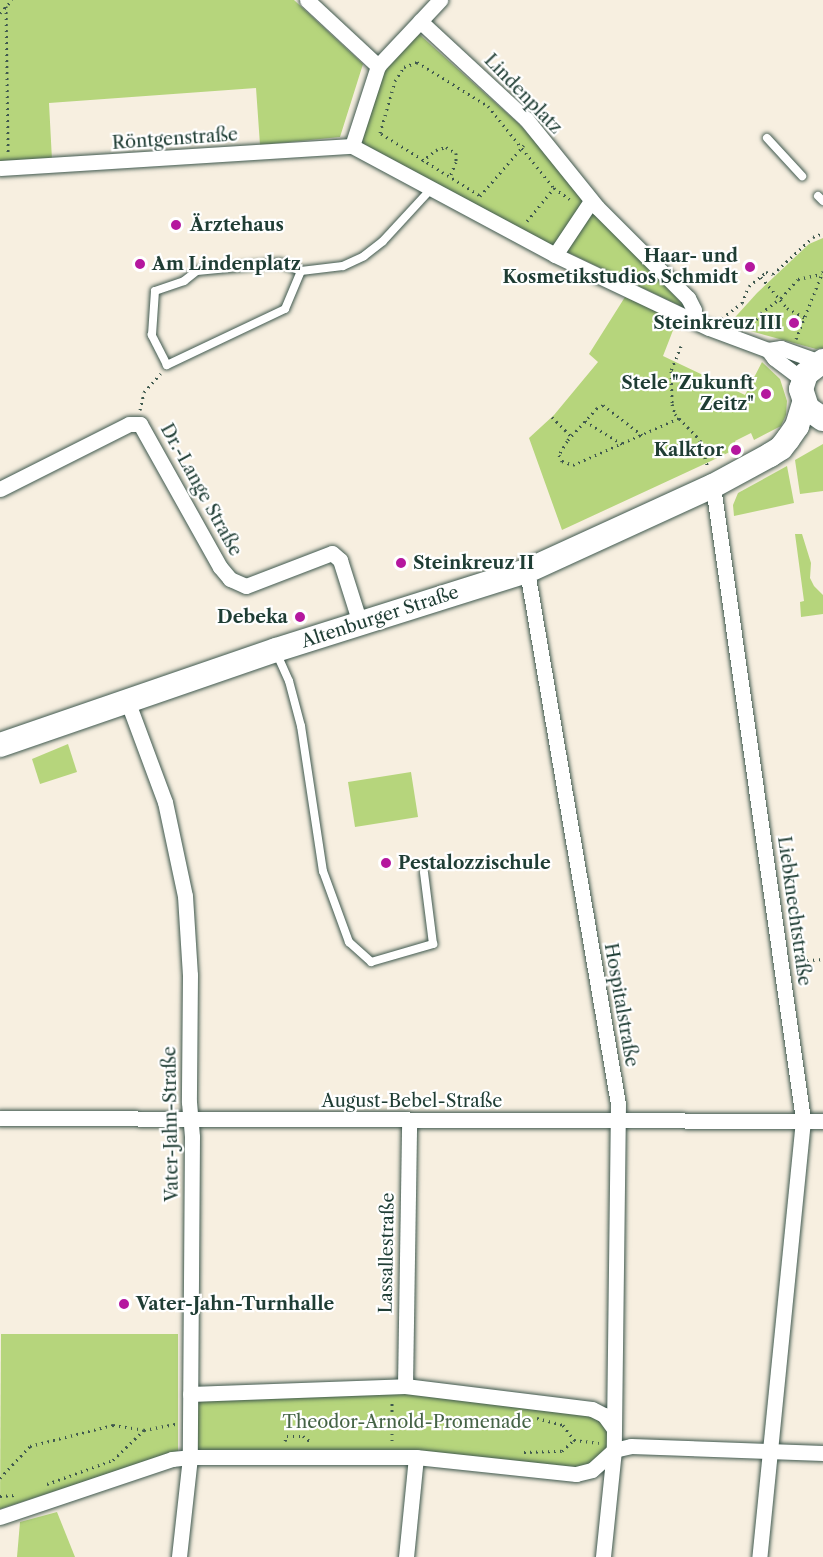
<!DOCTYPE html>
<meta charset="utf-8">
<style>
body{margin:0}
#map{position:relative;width:823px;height:1557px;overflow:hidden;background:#f7efe0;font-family:"Libre Caslon Text",serif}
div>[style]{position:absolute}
.green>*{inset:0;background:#b6d57c}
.path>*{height:3px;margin-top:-1.5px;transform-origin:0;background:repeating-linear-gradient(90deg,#3f584e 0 1.5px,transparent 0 6px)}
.roads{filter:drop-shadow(0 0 2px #3f584e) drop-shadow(0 0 2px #3f584e)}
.service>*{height:8px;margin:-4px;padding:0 4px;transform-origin:4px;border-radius:4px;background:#fff}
.minor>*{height:15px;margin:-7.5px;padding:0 7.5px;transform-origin:7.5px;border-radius:7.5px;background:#fff}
.primary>*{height:24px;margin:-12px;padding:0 12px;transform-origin:12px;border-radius:12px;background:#fff}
.dots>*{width:16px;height:16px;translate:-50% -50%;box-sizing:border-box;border:3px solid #fff;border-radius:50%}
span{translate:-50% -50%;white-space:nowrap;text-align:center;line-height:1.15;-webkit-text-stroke:4.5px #fff;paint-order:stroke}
.street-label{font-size:18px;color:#1f3d34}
.poi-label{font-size:18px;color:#1f3d34;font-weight:700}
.left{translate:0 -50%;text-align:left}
.right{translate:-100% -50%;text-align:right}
.park-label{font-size:18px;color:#456346}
</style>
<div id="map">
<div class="green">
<div style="clip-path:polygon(0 0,294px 0,363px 64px,340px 137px,260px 145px,256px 88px,49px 103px,52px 160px,0 161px)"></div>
<div style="clip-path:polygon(419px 34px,519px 124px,587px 199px,555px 247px,362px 143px,380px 75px)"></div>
<div style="clip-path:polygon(592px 209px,687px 309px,565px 251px)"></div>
<div style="clip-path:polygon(823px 238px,823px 348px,816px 349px,728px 325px,757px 293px,809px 244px)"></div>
<div style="clip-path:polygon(625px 297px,677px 320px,663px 356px,745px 395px,762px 362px,780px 379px,787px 401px,786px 415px,781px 426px,754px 440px,751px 433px,735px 441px,738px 448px,711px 461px,562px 530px,529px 438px,554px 415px,598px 362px,589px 354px)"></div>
<div style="clip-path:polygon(823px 444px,823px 491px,800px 494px,795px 460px)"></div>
<div style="clip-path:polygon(787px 466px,794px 503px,734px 516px,733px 505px,738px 493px)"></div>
<div style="clip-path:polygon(795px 534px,802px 534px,811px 563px,810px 578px,814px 586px,823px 595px,823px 614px,801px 617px,800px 602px,804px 601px)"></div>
<div style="clip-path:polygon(68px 744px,77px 772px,40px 784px,32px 759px)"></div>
<div style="clip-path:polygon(411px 772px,418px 817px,355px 827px,348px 782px)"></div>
<div style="clip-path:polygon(1px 1334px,178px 1334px,178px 1451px,0 1509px)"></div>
<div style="clip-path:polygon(408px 1389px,589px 1412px,611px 1430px,611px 1448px,590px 1467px,576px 1470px,194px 1453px,193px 1398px)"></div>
<div style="clip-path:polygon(57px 1512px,75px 1557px,17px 1557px,20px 1522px)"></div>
</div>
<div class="path">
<div style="left:6px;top:6px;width:148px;rotate:89.2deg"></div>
<div style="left:0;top:13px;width:18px;rotate:-47deg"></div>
<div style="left:422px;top:161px;width:18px;rotate:-38deg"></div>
<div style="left:436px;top:150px;width:10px;rotate:-17deg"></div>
<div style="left:446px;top:147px;width:12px;rotate:31deg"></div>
<div style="left:456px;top:153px;width:9px;rotate:90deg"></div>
<div style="left:456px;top:162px;width:15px;rotate:113deg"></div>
<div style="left:479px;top:195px;width:117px;rotate:-147.9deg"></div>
<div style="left:380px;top:133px;width:54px;rotate:-73.9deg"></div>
<div style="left:395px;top:81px;width:17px;rotate:-57deg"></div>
<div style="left:404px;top:67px;width:14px;rotate:-21deg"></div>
<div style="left:417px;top:62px;width:84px;rotate:31.8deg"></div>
<div style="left:488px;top:106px;width:105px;rotate:51.2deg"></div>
<div style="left:554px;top:188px;width:19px;rotate:35deg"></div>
<div style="left:480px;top:196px;width:67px;rotate:-49.2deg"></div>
<div style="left:527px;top:221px;width:43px;rotate:-50.7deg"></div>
<div style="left:761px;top:277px;width:40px;rotate:50deg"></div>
<div style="left:787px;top:308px;width:21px;rotate:29deg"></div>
<div style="left:722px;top:318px;width:25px;rotate:-37deg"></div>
<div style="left:742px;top:303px;width:18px;rotate:-68deg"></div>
<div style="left:749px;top:286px;width:22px;rotate:-39deg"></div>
<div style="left:766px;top:272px;width:7px;rotate:16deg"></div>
<div style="left:773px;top:274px;width:54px;rotate:-42.8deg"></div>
<div style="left:813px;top:237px;width:11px;rotate:-22deg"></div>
<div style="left:749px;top:329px;width:20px;rotate:-53deg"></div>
<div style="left:761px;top:313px;width:25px;rotate:-37deg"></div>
<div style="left:781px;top:298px;width:25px;rotate:-48deg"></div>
<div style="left:798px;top:279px;width:24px;rotate:-12deg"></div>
<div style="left:796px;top:339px;width:73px;rotate:-68.3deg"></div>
<div style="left:681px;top:346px;width:27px;rotate:112deg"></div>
<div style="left:671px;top:371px;width:33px;rotate:88deg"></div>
<div style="left:672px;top:404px;width:10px;rotate:73deg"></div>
<div style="left:675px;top:414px;width:36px;rotate:46deg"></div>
<div style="left:700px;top:440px;width:29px;rotate:74deg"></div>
<div style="left:140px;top:410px;width:18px;rotate:-77deg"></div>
<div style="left:144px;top:392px;width:25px;rotate:-48deg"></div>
<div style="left:552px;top:417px;width:27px;rotate:45deg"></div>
<div style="left:585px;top:421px;width:44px;rotate:31.9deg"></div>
<div style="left:642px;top:435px;width:49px;rotate:-142.4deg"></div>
<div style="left:603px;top:405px;width:7px;rotate:153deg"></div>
<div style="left:597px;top:408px;width:45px;rotate:132.3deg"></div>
<div style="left:567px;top:441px;width:16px;rotate:120deg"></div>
<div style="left:559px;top:455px;width:7px;rotate:63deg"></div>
<div style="left:562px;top:461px;width:12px;rotate:20deg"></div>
<div style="left:573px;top:465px;width:116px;rotate:-23.9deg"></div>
<div style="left:795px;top:961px;width:28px;rotate:-4deg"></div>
<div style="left:537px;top:1418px;width:27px;rotate:15deg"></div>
<div style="left:563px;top:1425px;width:19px;rotate:54deg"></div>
<div style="left:574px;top:1440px;width:25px;rotate:7deg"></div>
<div style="left:285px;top:1441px;width:5px;rotate:-68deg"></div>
<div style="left:287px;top:1436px;width:16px"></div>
<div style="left:303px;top:1436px;width:10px;rotate:37deg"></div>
<div style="left:392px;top:1441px;width:41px;rotate:-90deg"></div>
<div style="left:524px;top:1452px;width:38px;rotate:-2deg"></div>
<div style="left:562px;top:1451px;width:16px;rotate:-43deg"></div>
<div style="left:0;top:1478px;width:44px;rotate:-46.8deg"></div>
<div style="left:30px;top:1446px;width:86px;rotate:-14.2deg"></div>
<div style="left:113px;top:1425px;width:31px;rotate:9deg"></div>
<div style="left:47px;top:1484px;width:70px;rotate:-20deg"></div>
<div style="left:113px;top:1460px;width:43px;rotate:-44.1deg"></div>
<div style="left:144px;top:1430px;width:33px;rotate:-11deg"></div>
<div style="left:0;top:1496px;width:15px;rotate:-4deg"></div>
</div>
<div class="roads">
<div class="service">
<div style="left:767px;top:138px;width:52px;rotate:47.4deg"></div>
<div style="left:818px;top:196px;width:7px;rotate:45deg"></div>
<div style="left:280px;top:263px;width:22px;rotate:21deg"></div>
<div style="left:301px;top:271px;width:41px;rotate:112.8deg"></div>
<div style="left:285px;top:309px;width:131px;rotate:154.6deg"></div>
<div style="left:167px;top:365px;width:34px;rotate:-117deg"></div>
<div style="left:152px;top:335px;width:44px;rotate:-86.1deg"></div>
<div style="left:155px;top:291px;width:31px;rotate:-19deg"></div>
<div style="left:184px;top:281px;width:16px;rotate:-38deg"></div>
<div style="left:197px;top:271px;width:83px;rotate:-5.5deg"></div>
<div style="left:301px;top:271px;width:42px;rotate:-6.8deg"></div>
<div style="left:343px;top:266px;width:23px;rotate:-25deg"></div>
<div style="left:364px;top:256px;width:24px;rotate:-38deg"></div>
<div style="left:383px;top:241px;width:71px;rotate:-47.3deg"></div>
<div style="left:276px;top:652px;width:32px;rotate:66deg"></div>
<div style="left:289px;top:681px;width:47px;rotate:75.1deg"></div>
<div style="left:301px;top:726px;width:147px;rotate:81.4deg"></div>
<div style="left:323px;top:871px;width:76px;rotate:69.9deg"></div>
<div style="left:349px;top:942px;width:30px;rotate:42deg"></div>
<div style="left:371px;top:962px;width:65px;rotate:-16.2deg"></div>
<div style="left:433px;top:944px;width:72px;rotate:-97.2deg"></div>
</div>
<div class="minor">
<div style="left:307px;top:0;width:97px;rotate:42.9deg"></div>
<div style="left:420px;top:21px;width:144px;rotate:42.8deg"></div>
<div style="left:526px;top:119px;width:113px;rotate:51.1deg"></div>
<div style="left:597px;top:207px;width:129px;rotate:45deg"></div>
<div style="left:688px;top:298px;width:13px;rotate:63deg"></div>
<div style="left:694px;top:310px;width:10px;rotate:101deg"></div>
<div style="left:352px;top:146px;width:230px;rotate:28.2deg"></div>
<div style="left:555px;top:255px;width:170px;rotate:25.4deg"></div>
<div style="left:709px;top:328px;width:63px;rotate:20.4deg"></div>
<div style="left:768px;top:350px;width:13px;rotate:-9deg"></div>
<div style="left:781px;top:348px;width:41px;rotate:19.7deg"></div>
<div style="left:352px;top:146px;width:84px;rotate:-72deg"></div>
<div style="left:378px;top:66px;width:91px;rotate:-46.8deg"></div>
<div style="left:0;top:168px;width:353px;rotate:-3.6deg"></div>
<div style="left:555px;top:255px;width:65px;rotate:-56.3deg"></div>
<div style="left:768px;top:350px;width:10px;rotate:53deg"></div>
<div style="left:774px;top:358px;width:36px;rotate:37deg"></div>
<div style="left:713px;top:486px;width:640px;rotate:81.92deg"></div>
<div style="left:803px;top:1120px;width:439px;rotate:95.7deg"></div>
<div style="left:0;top:489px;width:144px;rotate:-26.7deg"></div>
<div style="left:129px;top:424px;width:11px"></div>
<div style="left:140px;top:424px;width:164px;rotate:60.8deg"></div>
<div style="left:220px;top:567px;width:16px;rotate:50deg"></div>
<div style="left:230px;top:579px;width:17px;rotate:24deg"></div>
<div style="left:246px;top:586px;width:92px;rotate:-21deg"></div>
<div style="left:332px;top:553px;width:11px;rotate:41deg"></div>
<div style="left:340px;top:560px;width:66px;rotate:72.4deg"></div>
<div style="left:527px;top:571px;width:541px;rotate:80.31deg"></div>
<div style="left:618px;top:1104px;width:346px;rotate:90.7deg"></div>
<div style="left:614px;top:1450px;width:108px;rotate:95.9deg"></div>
<div style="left:127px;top:700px;width:109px;rotate:69.6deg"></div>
<div style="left:165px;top:802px;width:96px;rotate:78deg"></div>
<div style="left:185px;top:896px;width:79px;rotate:86.4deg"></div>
<div style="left:190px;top:975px;width:127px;rotate:90.5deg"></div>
<div style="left:189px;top:1102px;width:35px;rotate:85deg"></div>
<div style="left:192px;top:1137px;width:320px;rotate:90.4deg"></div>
<div style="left:190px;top:1457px;width:101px;rotate:96.3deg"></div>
<div style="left:0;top:1118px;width:823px;rotate:0.21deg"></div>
<div style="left:405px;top:1386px;width:265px;rotate:-89.1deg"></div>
<div style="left:190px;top:1394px;width:215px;rotate:-2.1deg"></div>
<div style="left:405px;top:1386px;width:188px;rotate:7deg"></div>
<div style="left:592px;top:1409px;width:13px;rotate:27deg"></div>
<div style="left:604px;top:1415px;width:17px;rotate:54deg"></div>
<div style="left:0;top:1517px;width:182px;rotate:-18.6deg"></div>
<div style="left:172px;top:1459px;width:18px;rotate:-6deg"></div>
<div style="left:190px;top:1457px;width:226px"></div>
<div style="left:416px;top:1457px;width:161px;rotate:6.1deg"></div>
<div style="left:576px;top:1474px;width:16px;rotate:-14deg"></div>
<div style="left:592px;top:1470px;width:30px;rotate:-42deg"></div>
<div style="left:614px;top:1450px;width:17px;rotate:-13deg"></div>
<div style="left:631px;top:1446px;width:192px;rotate:2.1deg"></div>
<div style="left:406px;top:1557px;width:100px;rotate:-84.3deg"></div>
</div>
<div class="primary">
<div style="left:823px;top:361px;width:21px;rotate:143deg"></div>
<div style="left:806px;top:374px;width:16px;rotate:108deg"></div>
<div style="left:801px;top:389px;width:20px;rotate:72deg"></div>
<div style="left:807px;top:408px;width:19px;rotate:35deg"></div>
<div style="left:0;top:745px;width:292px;rotate:-19deg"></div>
<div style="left:276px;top:650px;width:263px;rotate:-17.5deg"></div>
<div style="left:527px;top:571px;width:205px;rotate:-24.6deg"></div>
<div style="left:713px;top:486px;width:65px;rotate:-28.5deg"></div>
<div style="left:770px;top:455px;width:13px;rotate:-32deg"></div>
<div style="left:781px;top:448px;width:11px;rotate:-52deg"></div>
<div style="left:788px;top:439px;width:16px;rotate:-55deg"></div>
<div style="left:797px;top:426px;width:24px;rotate:-73deg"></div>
</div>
</div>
<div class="dots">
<div style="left:176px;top:225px;background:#b5179e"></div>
<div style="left:140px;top:264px;background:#b5179e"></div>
<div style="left:750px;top:267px;background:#b5179e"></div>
<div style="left:794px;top:323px;background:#b5179e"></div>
<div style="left:766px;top:394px;background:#b5179e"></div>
<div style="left:736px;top:450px;background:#b5179e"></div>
<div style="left:401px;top:563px;background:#b5179e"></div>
<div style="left:300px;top:617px;background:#b5179e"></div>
<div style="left:386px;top:863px;background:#b5179e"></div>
<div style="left:124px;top:1304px;background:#b5179e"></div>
</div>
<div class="street-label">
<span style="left:523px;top:94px;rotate:46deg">Lindenplatz</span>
<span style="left:175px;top:139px;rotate:-4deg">Röntgenstraße</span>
<span style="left:201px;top:490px;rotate:61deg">Dr.-Lange Straße</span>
<span style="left:380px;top:617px;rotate:-18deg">Altenburger Straße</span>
<span style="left:794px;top:911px;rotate:82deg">Liebknechtstraße</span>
<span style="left:621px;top:1005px;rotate:80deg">Hospitalstraße</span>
<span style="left:412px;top:1101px">August-Bebel-Straße</span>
<span style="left:171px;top:1124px;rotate:-91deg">Vater-Jahn-Straße</span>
<span style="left:387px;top:1253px;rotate:-89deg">Lassallestraße</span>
</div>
<div class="poi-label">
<span class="left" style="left:190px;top:225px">Ärztehaus</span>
<span class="right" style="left:738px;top:267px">Haar- und<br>Kosmetikstudios Schmidt</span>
<span class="left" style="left:152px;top:264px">Am Lindenplatz</span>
<span class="right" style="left:782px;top:323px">Steinkreuz III</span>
<span class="right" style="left:754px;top:394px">Stele "Zukunft<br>Zeitz"</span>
<span class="right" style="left:724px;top:450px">Kalktor</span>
<span class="left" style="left:413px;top:563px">Steinkreuz II</span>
<span class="right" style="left:288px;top:617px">Debeka</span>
<span class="left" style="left:398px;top:863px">Pestalozzischule</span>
<span class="left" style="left:136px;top:1304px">Vater-Jahn-Turnhalle</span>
</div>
<div class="park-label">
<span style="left:407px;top:1422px">Theodor-Arnold-Promenade</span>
</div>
</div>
